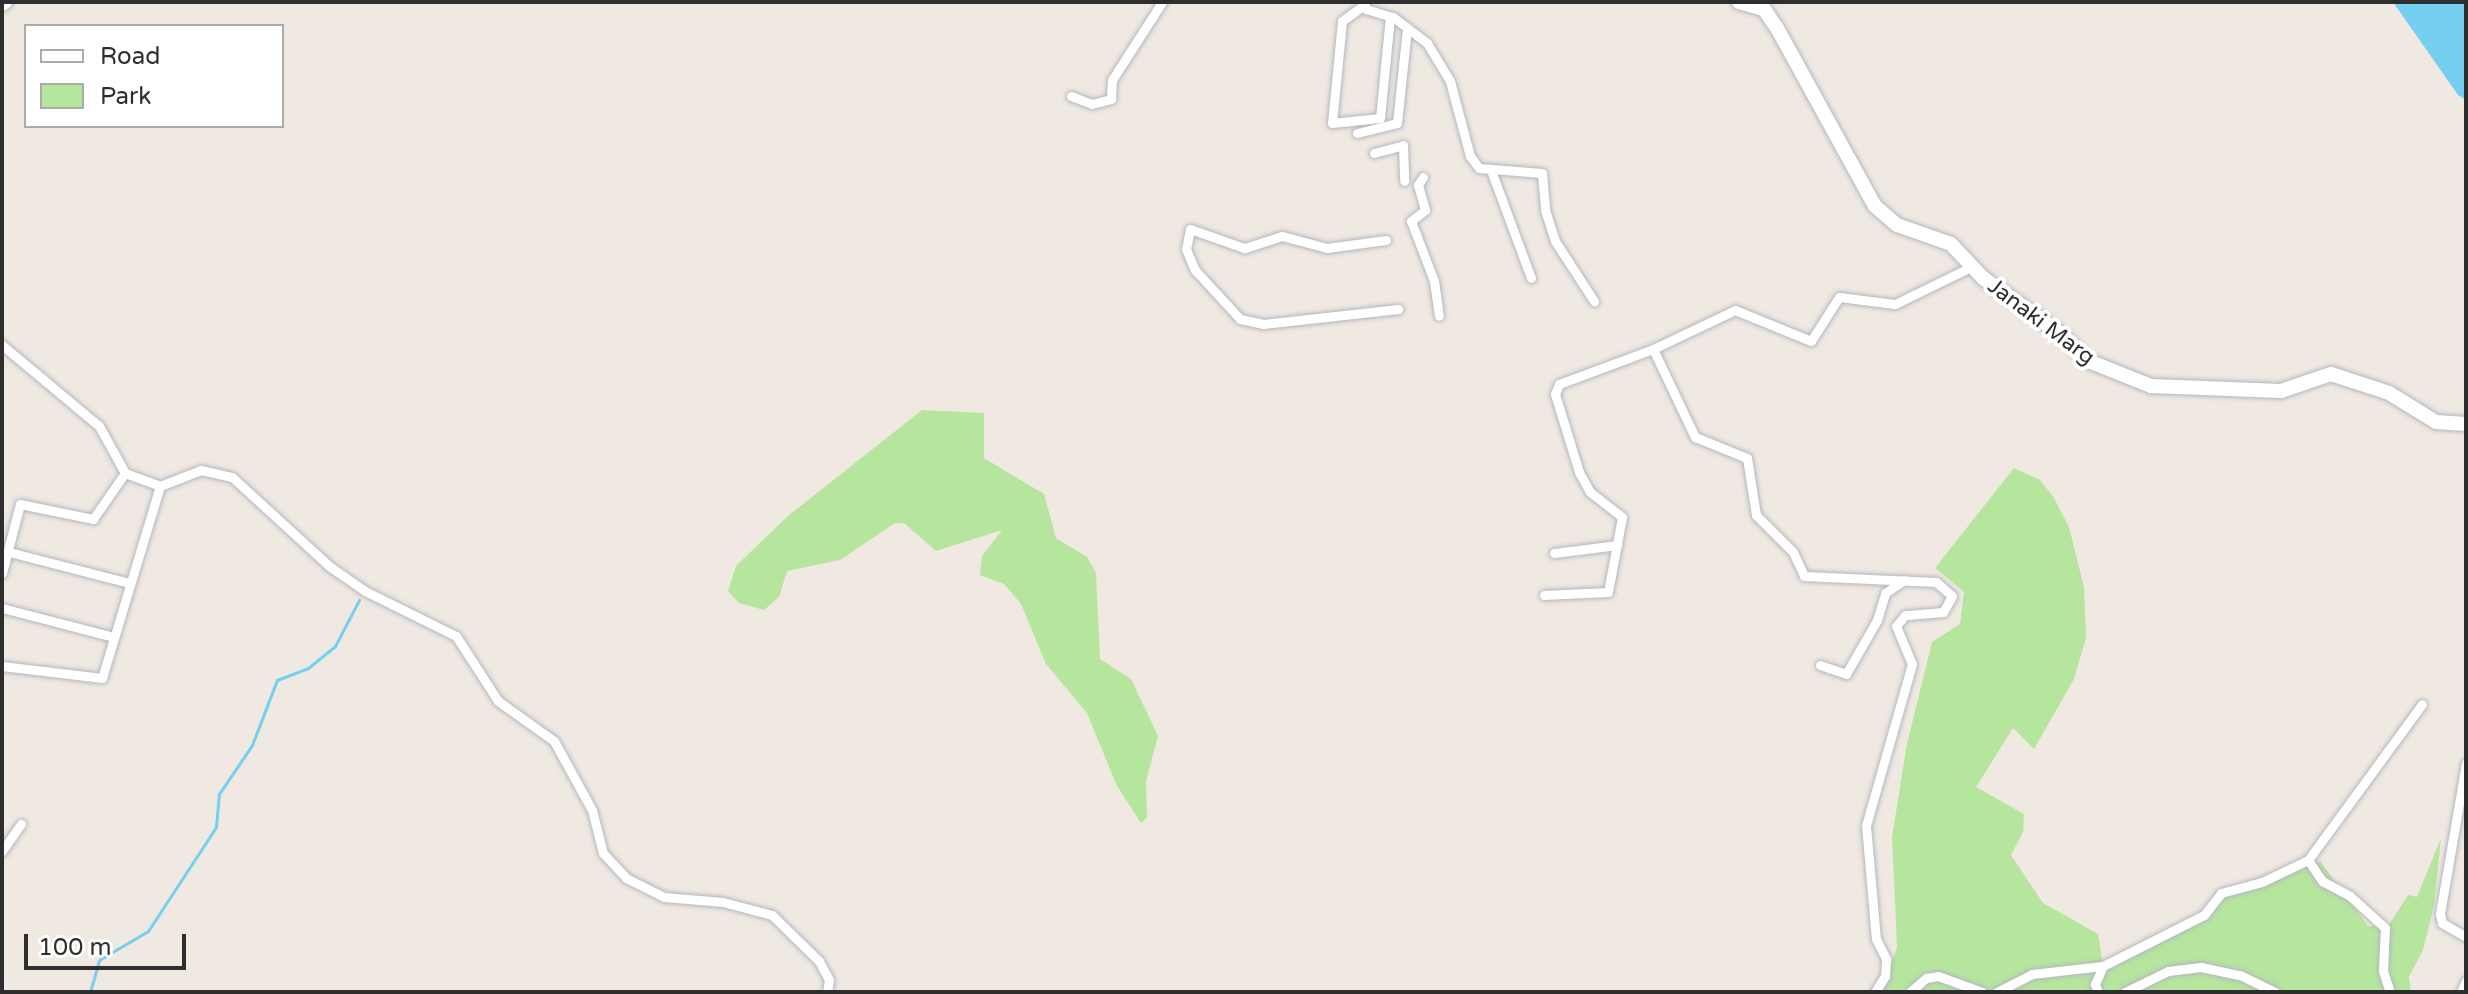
<!DOCTYPE html>
<style>
body{margin:0}
#map{position:relative;width:2468px;height:994px;overflow:hidden;background:#efe9e1;font-family:"Varela Round",sans-serif}
div>[style]{position:absolute}
.green>*{inset:0;background:#b6e59e}
.water>*{inset:0;background:#75cff0}
.stream>*{height:3px;margin:-1.5px;padding:0 1.5px;transform-origin:1.5px;border-radius:1.5px;background:#75cff0}
.roads{filter:drop-shadow(0 0 2px #b4b7c1) drop-shadow(0 0 2px #b4b7c1)}
.street>*{height:9px;margin:-4.5px;padding:0 4.5px;transform-origin:4.5px;border-radius:4.5px;background:#fff}
.secondary>*{height:14px;margin:-7px;padding:0 7px;transform-origin:7px;border-radius:7px;background:#fff}
span{translate:-50% -50%;white-space:nowrap;text-align:center;line-height:1.15;-webkit-text-stroke:8px #fff;paint-order:stroke}
.street-label{font-size:22px;color:#2e2e2e}
.frame{position:absolute;inset:0;border:4px solid #2e2e2e;pointer-events:none}
.legend{position:absolute;left:24px;top:24px;width:260px;height:104px;box-sizing:border-box;background:#fff;border:2px solid #ababab;margin:0;padding:10px 14px;list-style:none;font-size:24px;color:#2e2e2e}
.legend li{display:flex;align-items:center;gap:16px;height:40px}
.legend b{width:40px;border:2px solid #ababab}
.scale{position:absolute;left:24px;top:934px;width:162px;height:36px;box-sizing:border-box;border:4px solid #2e2e2e;border-top:0;padding-left:10px;font-size:24px;line-height:28px;white-space:nowrap;color:#2e2e2e;-webkit-text-stroke:6px #fff;paint-order:stroke}
</style>
<div id="map">
<div class="green">
<div style="clip-path:polygon(922px 410px,984px 413px,984px 458px,1044px 494px,1056px 538px,1087px 557px,1096px 573px,1100px 659px,1131px 679px,1158px 736px,1146px 781px,1147px 817px,1141px 823px,1117px 786px,1087px 713px,1046px 664px,1021px 604px,1004px 584px,980px 575px,982px 556px,1002px 530px,936px 551px,904px 523px,895px 523px,840px 560px,787px 571px,779px 597px,764px 610px,739px 603px,728px 591px,736px 566px,788px 516px)"></div>
<div style="clip-path:polygon(2014px 468px,2040px 480px,2054px 498px,2069px 527px,2084px 587px,2086px 638px,2074px 679px,2034px 749px,2013px 728px,1976px 787px,2024px 814px,2023px 832px,2011px 855px,2043px 903px,2098px 934px,2103px 966px,2204px 915px,2227px 897px,2265px 886px,2287px 869px,2320px 861px,2368px 926px,2388px 926px,2408px 895px,2417px 897px,2441px 838px,2434px 906px,2423px 950px,2409px 977px,2411px 992px,1882px 992px,1897px 947px,1892px 837px,1907px 744px,1932px 642px,1960px 624px,1964px 592px,1935px 568px)"></div>
</div>
<div class="water">
<div style="clip-path:polygon(2393px 2px,2466px 2px,2466px 100px,2458px 95px)"></div>
</div>
<div class="stream">
<div style="left:90px;top:992px;width:33px;rotate:-74deg"></div>
<div style="left:99px;top:960px;width:57px;rotate:-30.6deg"></div>
<div style="left:148px;top:931px;width:124px;rotate:-56.8deg"></div>
<div style="left:216px;top:827px;width:33px;rotate:-85deg"></div>
<div style="left:219px;top:794px;width:59px;rotate:-56deg"></div>
<div style="left:252px;top:745px;width:70px;rotate:-69deg"></div>
<div style="left:277px;top:680px;width:33px;rotate:-21deg"></div>
<div style="left:308px;top:668px;width:35px;rotate:-39deg"></div>
<div style="left:335px;top:646px;width:52px;rotate:-62.4deg"></div>
</div>
<div class="roads">
<div class="street">
<div style="left:1363px;top:2px;width:8px;rotate:67deg"></div>
<div style="left:1366px;top:9px;width:28px;rotate:17deg"></div>
<div style="left:1393px;top:17px;width:43px;rotate:37.4deg"></div>
<div style="left:1427px;top:43px;width:44px;rotate:58.8deg"></div>
<div style="left:1450px;top:81px;width:78px;rotate:75.1deg"></div>
<div style="left:1470px;top:156px;width:15px;rotate:53deg"></div>
<div style="left:1479px;top:168px;width:63px;rotate:4.5deg"></div>
<div style="left:1542px;top:173px;width:37px;rotate:85deg"></div>
<div style="left:1545px;top:210px;width:33px;rotate:72deg"></div>
<div style="left:1555px;top:241px;width:72px;rotate:57deg"></div>
<div style="left:1364px;top:5px;width:27px;rotate:144deg"></div>
<div style="left:1342px;top:21px;width:102px;rotate:95.6deg"></div>
<div style="left:1332px;top:123px;width:48px;rotate:-5.9deg"></div>
<div style="left:1380px;top:118px;width:102px;rotate:-84.4deg"></div>
<div style="left:1071px;top:96px;width:22px;rotate:21deg"></div>
<div style="left:1092px;top:104px;width:20px;rotate:-15deg"></div>
<div style="left:1111px;top:99px;width:19px;rotate:-87deg"></div>
<div style="left:1112px;top:80px;width:93px;rotate:-57.3deg"></div>
<div style="left:1357px;top:133px;width:41px;rotate:-14deg"></div>
<div style="left:1397px;top:123px;width:96px;rotate:-84deg"></div>
<div style="left:1374px;top:153px;width:30px;rotate:-15deg"></div>
<div style="left:1403px;top:145px;width:36px;rotate:88deg"></div>
<div style="left:1492px;top:173px;width:112px;rotate:69.6deg"></div>
<div style="left:1423px;top:177px;width:9px;rotate:122deg"></div>
<div style="left:1418px;top:185px;width:26px;rotate:74deg"></div>
<div style="left:1425px;top:210px;width:18px;rotate:142deg"></div>
<div style="left:1411px;top:221px;width:64px;rotate:69deg"></div>
<div style="left:1434px;top:281px;width:35px;rotate:82deg"></div>
<div style="left:1386px;top:240px;width:60px;rotate:172.3deg"></div>
<div style="left:1327px;top:248px;width:47px;rotate:-165.1deg"></div>
<div style="left:1282px;top:236px;width:40px;rotate:162deg"></div>
<div style="left:1244px;top:248px;width:57px;rotate:-160.6deg"></div>
<div style="left:1190px;top:229px;width:20px;rotate:101deg"></div>
<div style="left:1186px;top:249px;width:23px;rotate:67deg"></div>
<div style="left:1195px;top:270px;width:67px;rotate:47.4deg"></div>
<div style="left:1240px;top:319px;width:24px;rotate:12deg"></div>
<div style="left:1263px;top:324px;width:136px;rotate:-6.3deg"></div>
<div style="left:2px;top:345px;width:126px;rotate:39.9deg"></div>
<div style="left:99px;top:426px;width:54px;rotate:61deg"></div>
<div style="left:125px;top:473px;width:37px;rotate:20deg"></div>
<div style="left:160px;top:486px;width:44px;rotate:-21.3deg"></div>
<div style="left:201px;top:470px;width:32px;rotate:13deg"></div>
<div style="left:232px;top:477px;width:132px;rotate:42.5deg"></div>
<div style="left:329px;top:566px;width:44px;rotate:34.8deg"></div>
<div style="left:365px;top:591px;width:102px;rotate:26.3deg"></div>
<div style="left:456px;top:636px;width:77px;rotate:57.1deg"></div>
<div style="left:498px;top:701px;width:69px;rotate:35.5deg"></div>
<div style="left:554px;top:741px;width:79px;rotate:61.2deg"></div>
<div style="left:592px;top:810px;width:44px;rotate:75.7deg"></div>
<div style="left:603px;top:853px;width:34px;rotate:47deg"></div>
<div style="left:626px;top:878px;width:42px;rotate:26.6deg"></div>
<div style="left:664px;top:897px;width:59px;rotate:4.8deg"></div>
<div style="left:723px;top:902px;width:51px;rotate:14.9deg"></div>
<div style="left:772px;top:915px;width:66px;rotate:44.4deg"></div>
<div style="left:819px;top:961px;width:21px;rotate:62deg"></div>
<div style="left:829px;top:980px;width:12px;rotate:99deg"></div>
<div style="left:1653px;top:349px;width:98px;rotate:64.5deg"></div>
<div style="left:1695px;top:437px;width:56px;rotate:22deg"></div>
<div style="left:1747px;top:458px;width:58px;rotate:81deg"></div>
<div style="left:1756px;top:515px;width:52px;rotate:45deg"></div>
<div style="left:1793px;top:552px;width:26px;rotate:65deg"></div>
<div style="left:1804px;top:576px;width:132px;rotate:2.6deg"></div>
<div style="left:1936px;top:582px;width:21px;rotate:41deg"></div>
<div style="left:1952px;top:596px;width:18px;rotate:119deg"></div>
<div style="left:1943px;top:612px;width:38px;rotate:175deg"></div>
<div style="left:1905px;top:615px;width:14px;rotate:129deg"></div>
<div style="left:1896px;top:626px;width:41px;rotate:67.2deg"></div>
<div style="left:1912px;top:664px;width:167px;rotate:105.9deg"></div>
<div style="left:1866px;top:825px;width:114px;rotate:85deg"></div>
<div style="left:1876px;top:939px;width:22px;rotate:63deg"></div>
<div style="left:1886px;top:959px;width:17px;rotate:93deg"></div>
<div style="left:1885px;top:976px;width:19px;rotate:122deg"></div>
<div style="left:9px;top:552px;width:125px;rotate:14.4deg"></div>
<div style="left:1554px;top:553px;width:64px;rotate:-7.2deg"></div>
<div style="left:2px;top:573px;width:71px;rotate:-75.4deg"></div>
<div style="left:20px;top:504px;width:75px;rotate:11.6deg"></div>
<div style="left:93px;top:519px;width:56px;rotate:-55.2deg"></div>
<div style="left:1544px;top:595px;width:64px;rotate:-2.7deg"></div>
<div style="left:1608px;top:592px;width:76px;rotate:-79.4deg"></div>
<div style="left:1622px;top:517px;width:41px;rotate:-142deg"></div>
<div style="left:1590px;top:492px;width:23px;rotate:-119deg"></div>
<div style="left:1579px;top:472px;width:82px;rotate:-107.1deg"></div>
<div style="left:1555px;top:394px;width:11px;rotate:-68deg"></div>
<div style="left:1559px;top:384px;width:100px;rotate:-20.4deg"></div>
<div style="left:1653px;top:349px;width:91px;rotate:-25.4deg"></div>
<div style="left:1735px;top:310px;width:82px;rotate:22.2deg"></div>
<div style="left:1811px;top:341px;width:52px;rotate:-57.5deg"></div>
<div style="left:1839px;top:297px;width:56px;rotate:7.1deg"></div>
<div style="left:1895px;top:304px;width:85px;rotate:-26deg"></div>
<div style="left:2px;top:608px;width:116px;rotate:14.5deg"></div>
<div style="left:1820px;top:665px;width:28px;rotate:19deg"></div>
<div style="left:1846px;top:674px;width:62px;rotate:-60.1deg"></div>
<div style="left:1877px;top:620px;width:28px;rotate:-73deg"></div>
<div style="left:1885px;top:593px;width:23px;rotate:-34deg"></div>
<div style="left:2px;top:666px;width:101px;rotate:6.8deg"></div>
<div style="left:102px;top:678px;width:201px;rotate:-73.2deg"></div>
<div style="left:2466px;top:763px;width:153px;rotate:99.8deg"></div>
<div style="left:2440px;top:914px;width:9px;rotate:77deg"></div>
<div style="left:2442px;top:923px;width:28px;rotate:30deg"></div>
<div style="left:2px;top:851px;width:33px;rotate:-55deg"></div>
<div style="left:2308px;top:860px;width:193px;rotate:-53.8deg"></div>
<div style="left:1910px;top:992px;width:21px;rotate:-41deg"></div>
<div style="left:1926px;top:978px;width:12px;rotate:-9deg"></div>
<div style="left:1938px;top:976px;width:47px;rotate:20deg"></div>
<div style="left:1997px;top:992px;width:39px;rotate:-27deg"></div>
<div style="left:2032px;top:974px;width:71px;rotate:-6.4deg"></div>
<div style="left:2103px;top:966px;width:113px;rotate:-26.8deg"></div>
<div style="left:2204px;top:915px;width:28px;rotate:-52deg"></div>
<div style="left:2221px;top:893px;width:42px;rotate:-15deg"></div>
<div style="left:2262px;top:882px;width:51px;rotate:-25.6deg"></div>
<div style="left:2308px;top:860px;width:25px;rotate:56deg"></div>
<div style="left:2322px;top:881px;width:32px;rotate:28deg"></div>
<div style="left:2350px;top:896px;width:47px;rotate:42.4deg"></div>
<div style="left:2385px;top:928px;width:43px;rotate:92.7deg"></div>
<div style="left:2383px;top:971px;width:22px;rotate:72deg"></div>
<div style="left:2098px;top:992px;width:9px;rotate:-111deg"></div>
<div style="left:2095px;top:984px;width:20px;rotate:-66deg"></div>
<div style="left:2125px;top:992px;width:48px;rotate:-26deg"></div>
<div style="left:2168px;top:971px;width:33px;rotate:-7deg"></div>
<div style="left:2201px;top:967px;width:40px;rotate:12deg"></div>
<div style="left:2240px;top:975px;width:39px;rotate:26deg"></div>
<div style="left:2461px;top:992px;width:12px;rotate:-66deg"></div>
</div>
<div class="secondary">
<div style="left:1739px;top:2px;width:26px;rotate:16deg"></div>
<div style="left:1764px;top:9px;width:23px;rotate:56deg"></div>
<div style="left:1777px;top:28px;width:203px;rotate:61.2deg"></div>
<div style="left:1875px;top:206px;width:29px;rotate:41deg"></div>
<div style="left:1897px;top:225px;width:57px;rotate:19.4deg"></div>
<div style="left:1951px;top:244px;width:47px;rotate:46.7deg"></div>
<div style="left:1983px;top:278px;width:97px;rotate:35.8deg"></div>
<div style="left:2062px;top:335px;width:35px;rotate:46deg"></div>
<div style="left:2086px;top:360px;width:70px;rotate:21.8deg"></div>
<div style="left:2151px;top:386px;width:130px;rotate:2.2deg"></div>
<div style="left:2281px;top:391px;width:53px;rotate:-18.8deg"></div>
<div style="left:2331px;top:374px;width:61px;rotate:18.1deg"></div>
<div style="left:2389px;top:393px;width:55px;rotate:31.7deg"></div>
<div style="left:2436px;top:422px;width:30px;rotate:4deg"></div>
<div style="left:2px;top:4px;width:4px;rotate:-34deg"></div>
</div>
</div>
<div class="street-label">
<span style="left:2041px;top:322px;rotate:37deg">Janaki Marg</span>
</div>
<div class="frame"></div>
<ul class="legend">
<li><b style="height:10px;background:#fff"></b>Road</li>
<li><b style="height:22px;background:#b6e59e"></b>Park</li>
</ul>
<div class="scale">100 m</div>
</div>
